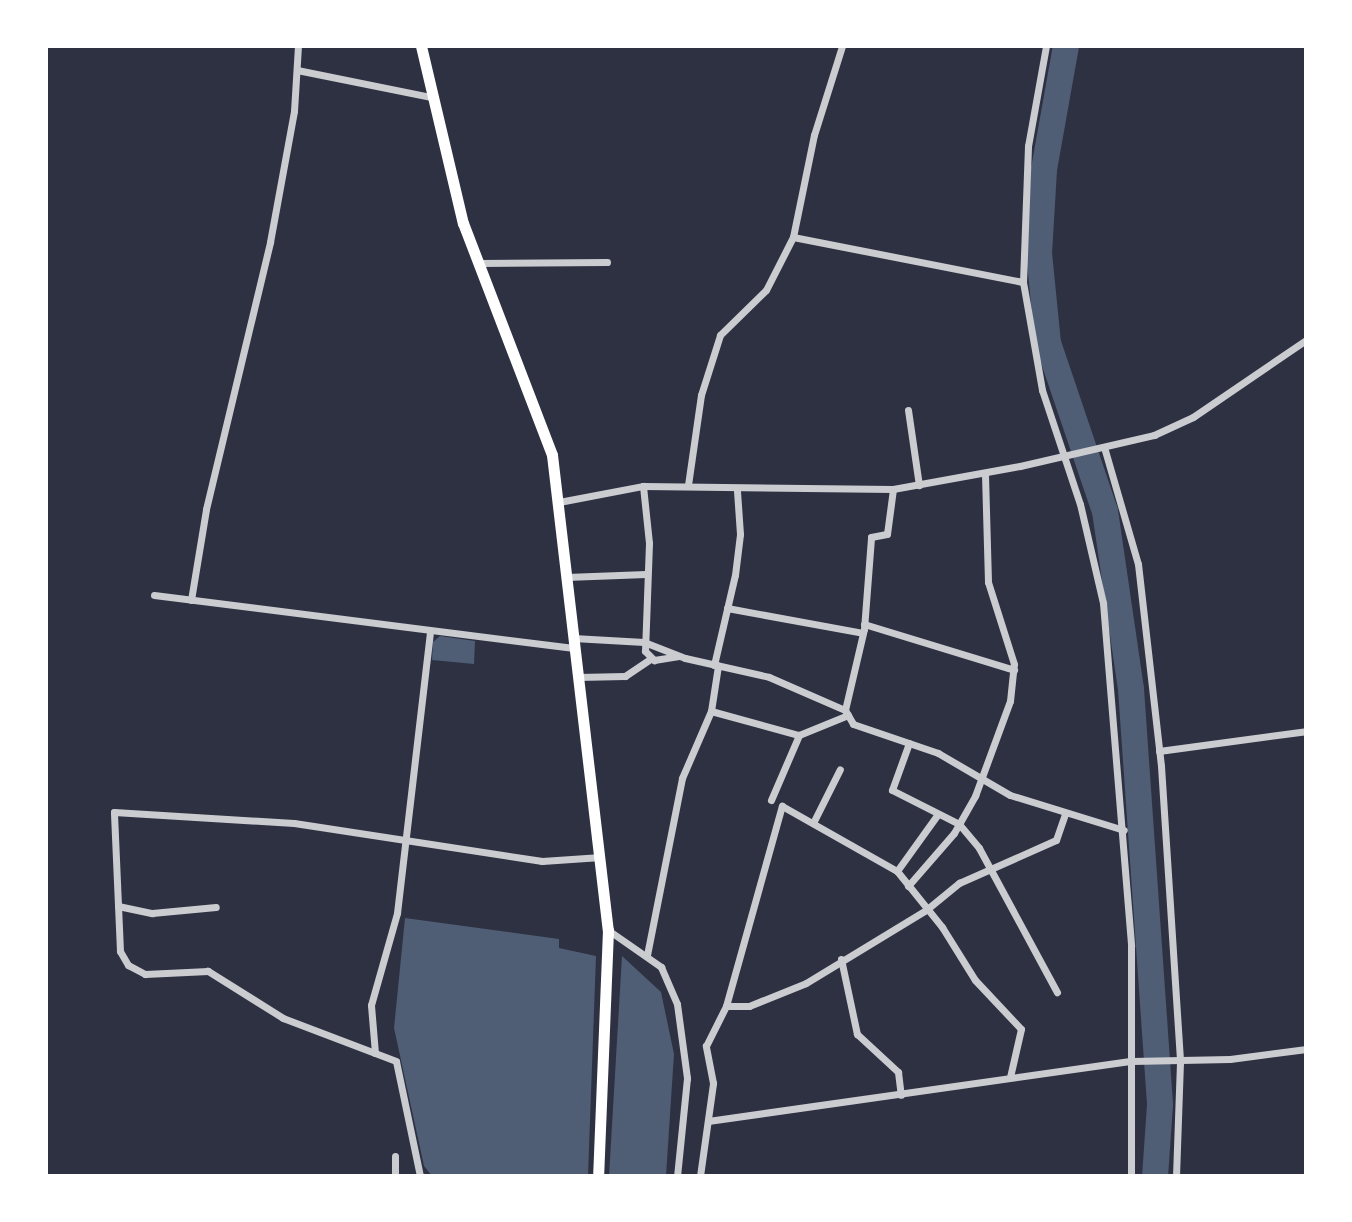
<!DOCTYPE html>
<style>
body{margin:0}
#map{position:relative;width:1352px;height:1222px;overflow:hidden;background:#2d3142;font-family:Barlow,sans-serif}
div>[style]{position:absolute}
.water>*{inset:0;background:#4f5d75}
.river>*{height:26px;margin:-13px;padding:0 13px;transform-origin:13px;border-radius:13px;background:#4f5d75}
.minor>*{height:7px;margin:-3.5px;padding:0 3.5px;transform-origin:3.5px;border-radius:3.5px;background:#caccd0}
.primary>*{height:11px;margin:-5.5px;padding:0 5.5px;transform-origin:5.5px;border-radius:5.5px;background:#fff}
span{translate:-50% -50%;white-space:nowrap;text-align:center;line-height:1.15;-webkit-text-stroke:8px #fff;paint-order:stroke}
.frame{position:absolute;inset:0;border:48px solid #fff;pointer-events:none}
</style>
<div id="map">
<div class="water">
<div style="clip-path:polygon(440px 636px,475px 641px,474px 664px,432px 660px,433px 642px)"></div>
<div style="clip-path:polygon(405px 918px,559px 939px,559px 948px,596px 956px,588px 1176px,432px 1176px,424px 1166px,394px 1028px)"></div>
<div style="clip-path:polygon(622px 956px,661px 992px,674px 1054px,666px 1176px,609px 1176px)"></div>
</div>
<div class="river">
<div style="left:1066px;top:46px;width:126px;rotate:100.1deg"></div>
<div style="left:1044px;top:170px;width:83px;rotate:93.4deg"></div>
<div style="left:1039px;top:253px;width:90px;rotate:84.3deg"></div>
<div style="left:1048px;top:343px;width:177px;rotate:71.3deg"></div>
<div style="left:1105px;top:511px;width:180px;rotate:81.7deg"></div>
<div style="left:1131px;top:689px;width:417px;rotate:86deg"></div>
<div style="left:1160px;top:1105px;width:71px;rotate:94deg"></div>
</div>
<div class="minor">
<div style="left:1046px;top:46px;width:102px;rotate:100.2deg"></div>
<div style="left:1028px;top:146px;width:136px;rotate:92.1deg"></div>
<div style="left:1023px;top:282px;width:110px;rotate:80deg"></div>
<div style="left:1042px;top:390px;width:120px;rotate:71.6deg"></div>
<div style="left:1080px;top:504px;width:102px;rotate:76.9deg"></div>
<div style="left:1103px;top:603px;width:344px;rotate:85.3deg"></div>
<div style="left:1131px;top:946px;width:230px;rotate:90deg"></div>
<div style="left:297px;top:70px;width:137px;rotate:11.4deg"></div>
<div style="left:793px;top:237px;width:234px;rotate:11.1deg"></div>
<div style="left:479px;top:263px;width:128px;rotate:-0.4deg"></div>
<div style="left:908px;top:410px;width:76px;rotate:81.7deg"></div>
<div style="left:1104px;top:447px;width:122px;rotate:73.8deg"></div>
<div style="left:1138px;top:564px;width:203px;rotate:83.5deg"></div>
<div style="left:1161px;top:766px;width:297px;rotate:86.3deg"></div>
<div style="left:1180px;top:1062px;width:114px;rotate:92deg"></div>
<div style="left:688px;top:485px;width:91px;rotate:-81.8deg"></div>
<div style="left:701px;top:395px;width:63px;rotate:-72.4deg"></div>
<div style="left:720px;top:335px;width:64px;rotate:-44.4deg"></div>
<div style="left:766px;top:290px;width:59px;rotate:-63deg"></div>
<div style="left:793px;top:237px;width:104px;rotate:-78.4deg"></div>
<div style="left:814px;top:135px;width:93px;rotate:-72.5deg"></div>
<div style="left:643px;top:486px;width:57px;rotate:84deg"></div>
<div style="left:649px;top:543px;width:108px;rotate:92.1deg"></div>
<div style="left:645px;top:651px;width:13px;rotate:45deg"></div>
<div style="left:654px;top:660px;width:25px;rotate:-9deg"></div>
<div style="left:559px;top:502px;width:86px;rotate:-10.8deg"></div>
<div style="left:643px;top:486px;width:250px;rotate:0.7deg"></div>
<div style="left:893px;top:489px;width:129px;rotate:-10.3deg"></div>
<div style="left:1020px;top:466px;width:138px;rotate:-13deg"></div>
<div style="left:1154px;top:435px;width:43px;rotate:-24.8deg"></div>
<div style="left:1193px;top:417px;width:137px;rotate:-34.3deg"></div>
<div style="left:566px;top:577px;width:80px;rotate:-2.1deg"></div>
<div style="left:154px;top:595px;width:421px;rotate:7.2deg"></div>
<div style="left:191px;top:600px;width:92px;rotate:-80.6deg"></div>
<div style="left:206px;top:509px;width:275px;rotate:-76.5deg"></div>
<div style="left:270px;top:242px;width:133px;rotate:-79.6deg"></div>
<div style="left:294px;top:111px;width:65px;rotate:-86.5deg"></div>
<div style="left:727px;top:608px;width:138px;rotate:10.4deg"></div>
<div style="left:864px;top:624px;width:157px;rotate:17deg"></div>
<div style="left:573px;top:638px;width:71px;rotate:3.2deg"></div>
<div style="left:644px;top:642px;width:44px;rotate:21.3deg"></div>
<div style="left:685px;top:658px;width:86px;rotate:12.7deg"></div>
<div style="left:769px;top:677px;width:83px;rotate:23.5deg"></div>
<div style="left:845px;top:710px;width:16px;rotate:60deg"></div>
<div style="left:853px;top:724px;width:90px;rotate:18.8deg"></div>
<div style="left:938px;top:753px;width:83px;rotate:30.3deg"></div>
<div style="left:1010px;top:795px;width:119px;rotate:17.1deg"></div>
<div style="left:714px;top:665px;width:92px;rotate:-76.9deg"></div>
<div style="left:735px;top:575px;width:41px;rotate:-83deg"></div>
<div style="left:740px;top:534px;width:43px;rotate:-94deg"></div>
<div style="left:578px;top:677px;width:47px;rotate:-1.2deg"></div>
<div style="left:625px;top:676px;width:30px;rotate:-34deg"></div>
<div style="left:845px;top:710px;width:83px;rotate:-76.8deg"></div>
<div style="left:864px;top:629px;width:92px;rotate:-85.6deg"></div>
<div style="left:871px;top:537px;width:16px;rotate:-11deg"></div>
<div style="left:887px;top:534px;width:45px;rotate:-82.4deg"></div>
<div style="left:711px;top:711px;width:91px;rotate:15.3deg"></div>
<div style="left:799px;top:735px;width:53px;rotate:-22.2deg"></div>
<div style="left:909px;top:743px;width:50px;rotate:109.9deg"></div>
<div style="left:892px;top:790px;width:75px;rotate:26.9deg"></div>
<div style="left:959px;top:824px;width:31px;rotate:50deg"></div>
<div style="left:979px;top:848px;width:164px;rotate:61.6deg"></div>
<div style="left:1159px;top:751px;width:148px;rotate:-7.7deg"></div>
<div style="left:771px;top:800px;width:71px;rotate:-66.7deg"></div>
<div style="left:813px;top:823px;width:60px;rotate:-63.4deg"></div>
<div style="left:897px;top:871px;width:70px;rotate:-54.3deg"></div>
<div style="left:908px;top:886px;width:70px;rotate:-49deg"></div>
<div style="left:954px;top:833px;width:43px;rotate:-60.4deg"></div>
<div style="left:975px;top:796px;width:101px;rotate:-69.8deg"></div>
<div style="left:1010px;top:701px;width:37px;rotate:-84deg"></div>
<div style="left:1014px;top:664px;width:86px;rotate:-107.6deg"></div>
<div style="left:988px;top:582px;width:109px;rotate:-91.6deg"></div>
<div style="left:118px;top:906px;width:35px;rotate:12deg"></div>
<div style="left:152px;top:913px;width:64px;rotate:-5.4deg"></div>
<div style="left:608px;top:930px;width:65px;rotate:34.9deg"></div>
<div style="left:661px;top:967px;width:40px;rotate:66.6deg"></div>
<div style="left:677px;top:1004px;width:75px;rotate:82.3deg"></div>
<div style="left:687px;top:1078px;width:99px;rotate:95.8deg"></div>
<div style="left:647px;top:955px;width:180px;rotate:-78.8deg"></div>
<div style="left:682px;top:778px;width:73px;rotate:-66.6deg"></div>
<div style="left:711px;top:711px;width:46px;rotate:-81.2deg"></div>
<div style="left:841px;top:959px;width:77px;rotate:78deg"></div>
<div style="left:857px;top:1034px;width:56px;rotate:42.8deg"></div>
<div style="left:898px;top:1072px;width:23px;rotate:83deg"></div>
<div style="left:726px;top:1006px;width:23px"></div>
<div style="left:749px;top:1006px;width:61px;rotate:-22deg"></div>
<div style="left:806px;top:983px;width:140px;rotate:-31.3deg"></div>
<div style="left:926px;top:910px;width:43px;rotate:-39.3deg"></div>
<div style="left:959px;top:883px;width:106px;rotate:-23.9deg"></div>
<div style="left:1056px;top:840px;width:28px;rotate:-71deg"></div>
<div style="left:375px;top:1053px;width:48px;rotate:-94.8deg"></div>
<div style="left:371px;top:1005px;width:96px;rotate:-74.2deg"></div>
<div style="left:397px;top:913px;width:283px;rotate:-83.3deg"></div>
<div style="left:708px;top:1121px;width:428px;rotate:-8.1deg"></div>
<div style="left:1132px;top:1061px;width:98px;rotate:-1.2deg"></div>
<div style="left:1230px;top:1059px;width:77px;rotate:-7.5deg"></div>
<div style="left:395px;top:1176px;width:20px;rotate:-90deg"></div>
<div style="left:420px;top:1176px;width:117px;rotate:-101.8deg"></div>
<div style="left:396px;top:1061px;width:121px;rotate:-159.2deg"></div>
<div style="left:283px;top:1018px;width:89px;rotate:-147.9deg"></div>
<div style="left:208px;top:971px;width:63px;rotate:177.3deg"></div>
<div style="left:145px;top:974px;width:19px;rotate:-152deg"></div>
<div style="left:128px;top:965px;width:16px;rotate:-120deg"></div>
<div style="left:120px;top:951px;width:139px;rotate:-92.5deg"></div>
<div style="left:114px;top:812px;width:180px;rotate:3.5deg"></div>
<div style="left:294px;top:823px;width:251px;rotate:8.7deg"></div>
<div style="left:542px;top:861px;width:59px;rotate:-3.9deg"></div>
<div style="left:700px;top:1176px;width:94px;rotate:-82deg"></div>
<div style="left:713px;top:1083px;width:38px;rotate:-101deg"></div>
<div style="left:706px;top:1046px;width:45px;rotate:-63.4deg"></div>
<div style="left:726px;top:1006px;width:208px;rotate:-74.4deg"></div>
<div style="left:782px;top:806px;width:132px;rotate:29.5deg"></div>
<div style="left:897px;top:871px;width:72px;rotate:51.2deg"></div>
<div style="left:942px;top:927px;width:62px;rotate:58.1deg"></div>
<div style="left:975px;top:980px;width:67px;rotate:46.8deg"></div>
<div style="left:1021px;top:1029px;width:49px;rotate:102.9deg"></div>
</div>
<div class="primary">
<div style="left:421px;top:46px;width:182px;rotate:76.7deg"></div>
<div style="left:463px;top:223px;width:248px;rotate:69deg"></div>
<div style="left:552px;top:455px;width:478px;rotate:83.3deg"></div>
<div style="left:608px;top:930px;width:246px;rotate:92.3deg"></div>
</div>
<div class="frame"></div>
</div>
